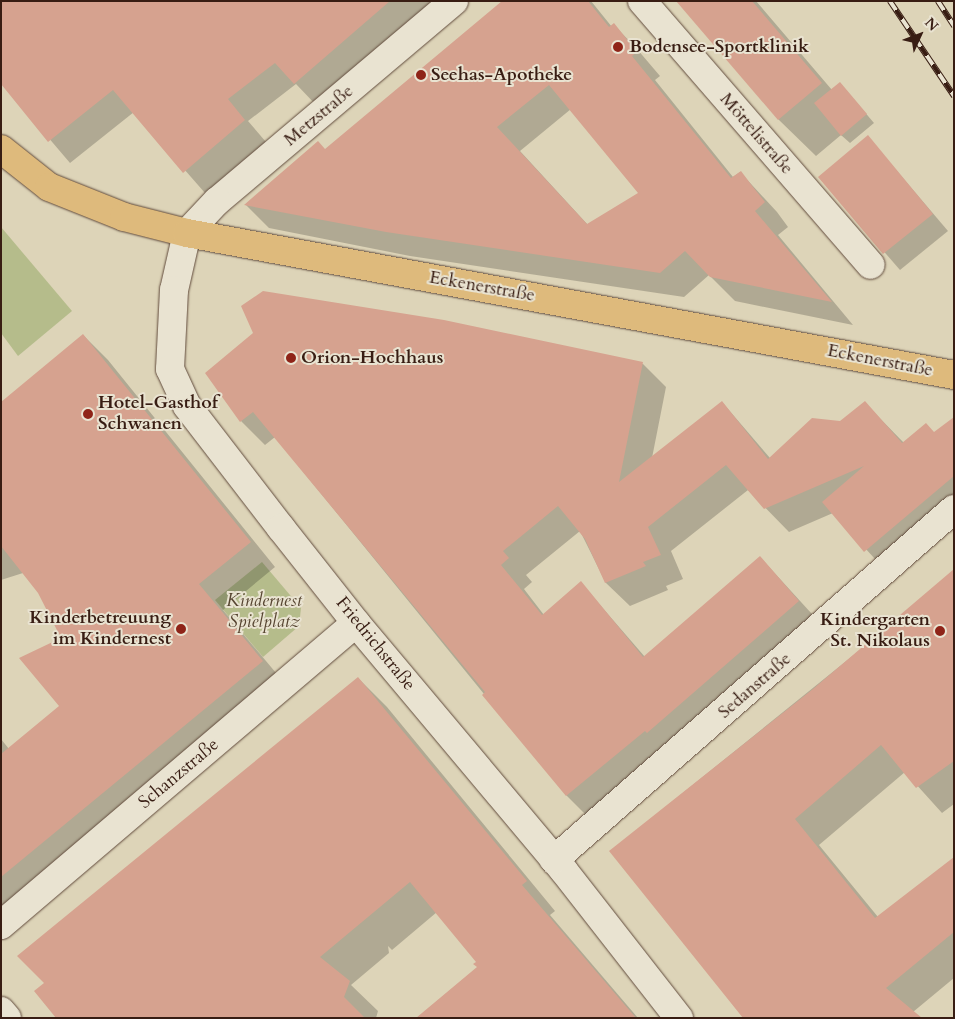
<!DOCTYPE html>
<meta charset="utf-8">
<style>
body{margin:0}
#map{position:relative;width:955px;height:1019px;overflow:hidden;background:#ddd4b8;font-family:Cardo,serif}
div>[style]{position:absolute}
.green>*{inset:0;background:#b5bc8b}
.shadow>*{inset:0;background:#0003}
.building>*{inset:0;background:#d6a28f}
.roads{filter:drop-shadow(0 0 1px #614b3c) drop-shadow(0 0 1px #614b3c)}
.minor>*{height:28px;margin:-14px;padding:0 14px;transform-origin:14px;border-radius:14px;background:#e9e3d1}
.major>*{height:28px;margin:-14px;padding:0 14px;transform-origin:14px;border-radius:14px;background:#deba7c}
.rail>*{height:5.5px;margin-top:-2.75px;transform-origin:0;background:repeating-linear-gradient(90deg,#e9e3d1 0 11px,#381d13 0 22px);box-sizing:border-box;border-block:1px solid #381d13}
.dots>*{width:14px;height:14px;translate:-50% -50%;box-sizing:border-box;border:2px solid #e9e3d1;border-radius:50%}
span{translate:-50% -50%;white-space:nowrap;text-align:center;line-height:1.15;-webkit-text-stroke:4px #e9e3d1;paint-order:stroke}
.poi-label{font-size:18px;color:#381d13;font-weight:700}
.left{translate:0 -50%;text-align:left}
.right{translate:-100% -50%;text-align:right}
.street-label{font-size:18px;color:#381d13}
.park-label{font-size:18px;color:#574531;font-style:italic}
.frame{position:absolute;inset:0;border:2px solid #381d13;pointer-events:none}
.north{position:absolute;left:895px;top:10px;width:50px;height:50px;-webkit-text-stroke:4px #e9e3d1;paint-order:stroke;rotate:47deg;font-size:14px;font-weight:700;line-height:20px;text-align:center;color:#381d13}
.north::after{content:'';display:block;margin:auto;width:18px;height:22px;background:#381d13;clip-path:polygon(50% 0,100% 100%,50% 72%,0 100%)}
</style>
<div id="map">
<div class="green">
<div style="clip-path:polygon(1px 227px,72px 311px,18px 356px,1px 333px)"></div>
<div style="clip-path:polygon(262px 562px,301px 608px,299px 626px,263px 657px,215px 600px)"></div>
</div>
<div class="shadow">
<div style="clip-path:polygon(1px 1px,443px 1px,316px 105px,296px 84px,248px 121px,266px 142px,205px 193px,134px 112px,70px 163px,1px 82px)"></div>
<div style="clip-path:polygon(evenodd,505px 1px,591px 1px,612px 27px,614px 25px,637px 49px,660px 76px,655px 80px,733px 177px,740px 172px,777px 212px,788px 227px,778px 235px,853px 325px,735px 301px,709px 275px,684px 297px,410px 256px,269px 228px,246px 205px,325px 150px,505px 1px,571px 109px,640px 193px,588px 225px,520px 151px,571px 109px)"></div>
<div style="clip-path:polygon(678px 1px,756px 1px,832px 90px,840px 83px,874px 123px,850px 143px,841px 135px,816px 156px,779px 120px)"></div>
<div style="clip-path:polygon(868px 137px,948px 231px,900px 270px,819px 177px)"></div>
<div style="clip-path:polygon(444px 321px,643px 364px,666px 387px,652px 458px,722px 402px,770px 458px,840px 422px,865px 403px,904px 443px,934px 433px,954px 421px,954px 530px,948px 524px,893px 571px,875px 559px,833px 513px,789px 532px,748px 490px,671px 551px,683px 579px,666px 586px,668px 590px,630px 606px,606px 583px,580px 531px,526px 575px,532px 582px,524px 589px,544px 615px,581px 583px,645px 657px,760px 557px,822px 625px,590px 819px,567px 796px,275px 437px,265px 445px,241px 421px,207px 373px)"></div>
<div style="clip-path:polygon(83px 335px,108px 360px,275px 567px,223px 610px,287px 686px,1px 921px,1px 739px,9px 749px,61px 706px,63px 639px,39px 592px,23px 573px,1px 580px,1px 404px)"></div>
<div style="clip-path:polygon(907px 612px,954px 663px,954px 804px,942px 813px,905px 772px,819px 845px,878px 917px,954px 858px,954px 978px,913px 1012px,611px 851px)"></div>
<div style="clip-path:polygon(358px 678px,387px 707px,555px 911px,550px 915px,638px 1018px,417px 1018px,478px 967px,478px 962px,437px 912px,392px 950px,388px 946px,389px 953px,351px 985px,378px 1011px,376px 1018px,58px 1018px)"></div>
</div>
<div class="building">
<div style="clip-path:polygon(1px 1px,390px 1px,294px 84px,275px 63px,228px 99px,245px 120px,183px 173px,113px 90px,48px 142px,1px 84px)"></div>
<div style="clip-path:polygon(evenodd,502px 1px,588px 1px,609px 27px,614px 23px,637px 52px,632px 56px,731px 178px,741px 171px,753px 187px,765px 202px,755px 211px,832px 302px,710px 277px,685px 251px,660px 273px,386px 232px,244px 205px,318px 141px,325px 149px,502px 1px,549px 85px,638px 193px,587px 224px,497px 127px,549px 85px)"></div>
<div style="clip-path:polygon(676px 1px,752px 1px,822px 83px,778px 120px)"></div>
<div style="clip-path:polygon(840px 82px,867px 114px,841px 136px,814px 103px)"></div>
<div style="clip-path:polygon(868px 135px,933px 214px,883px 254px,818px 177px)"></div>
<div style="clip-path:polygon(263px 291px,444px 320px,643px 362px,619px 482px,722px 401px,768px 459px,812px 418px,840px 421px,865px 401px,902px 443px,926px 423px,934px 432px,954px 417px,954px 476px,864px 552px,822px 502px,864px 466px,764px 509px,726px 465px,648px 527px,661px 555px,643px 562px,646px 566px,605px 583px,585px 539px,558px 506px,503px 551px,509px 558px,501px 565px,542px 615px,581px 581px,643px 657px,760px 556px,799px 601px,647px 733px,645px 731px,566px 796px,482px 695px,485px 692px,253px 412px,240px 422px,205px 373px,253px 333px,241px 306px)"></div>
<div style="clip-path:polygon(83px 334px,251px 542px,199px 584px,263px 661px,1px 877px,1px 754px,59px 706px,19px 658px,61px 638px,38px 593px,1px 546px,1px 402px)"></div>
<div style="clip-path:polygon(954px 569px,954px 761px,916px 788px,881px 745px,795px 819px,875px 918px,954px 857px,954px 932px,886px 988px,922px 1018px,743px 1018px,609px 851px,813px 689px)"></div>
<div style="clip-path:polygon(358px 677px,527px 881px,522px 885px,636px 1018px,416px 1018px,477px 967px,473px 964px,476px 962px,410px 882px,320px 957px,350px 981px,344px 997px,365px 1018px,56px 1018px,34px 991px,44px 983px,17px 956px)"></div>
</div>
<div class="roads">
<div class="minor">
<div style="left:454px;top:1px;width:310px;rotate:139.8deg"></div>
<div style="left:217px;top:201px;width:44px;rotate:133.2deg"></div>
<div style="left:187px;top:233px;width:58px;rotate:102.8deg"></div>
<div style="left:174px;top:290px;width:79px;rotate:92.9deg"></div>
<div style="left:170px;top:369px;width:41px;rotate:65.3deg"></div>
<div style="left:187px;top:406px;width:154px;rotate:52.4deg"></div>
<div style="left:281px;top:528px;width:121px;rotate:51.7deg"></div>
<div style="left:356px;top:623px;width:324px;rotate:50deg"></div>
<div style="left:564px;top:871px;width:187px;rotate:52deg"></div>
<div style="left:642px;top:1px;width:349px;rotate:49.1deg"></div>
<div style="left:554px;top:860px;width:532px;rotate:-41.27deg"></div>
<div style="left:1px;top:925px;width:466px;rotate:-40.4deg"></div>
<div style="left:1px;top:1011px;width:9px;rotate:49deg"></div>
</div>
<div class="major">
<div style="left:1px;top:149px;width:61px;rotate:38.4deg"></div>
<div style="left:49px;top:187px;width:81px;rotate:21.8deg"></div>
<div style="left:124px;top:217px;width:65px;rotate:14.3deg"></div>
<div style="left:187px;top:233px;width:780px;rotate:10.49deg"></div>
</div>
</div>
<div class="rail">
<div style="left:890px;top:1px;width:115px;rotate:56deg"></div>
<div style="left:938px;top:1px;width:30px;rotate:57deg"></div>
</div>
<div class="dots">
<div style="left:618px;top:47px;background:#8f2418"></div>
<div style="left:421px;top:75px;background:#8f2418"></div>
<div style="left:291px;top:358px;background:#8f2418"></div>
<div style="left:88px;top:414px;background:#8f2418"></div>
<div style="left:181px;top:629px;background:#8f2418"></div>
<div style="left:940px;top:631px;background:#8f2418"></div>
</div>
<div class="poi-label">
<span class="left" style="left:629px;top:47px">Bodensee-Sportklinik</span>
<span class="left" style="left:431px;top:75px">Seehas-Apotheke</span>
<span class="left" style="left:301px;top:358px">Orion-Hochhaus</span>
<span class="left" style="left:98px;top:414px">Hotel-Gasthof<br>Schwanen</span>
<span class="right" style="left:171px;top:629px">Kinderbetreuung<br>im Kindernest</span>
<span class="right" style="left:930px;top:631px">Kindergarten<br>St. Nikolaus</span>
</div>
<div class="street-label">
<span style="left:319px;top:116px;rotate:-40deg">Metzstraße</span>
<span style="left:756px;top:134px;rotate:49deg">Möttelistraße</span>
<span style="left:482px;top:287px;rotate:10deg">Eckenerstraße</span>
<span style="left:880px;top:361px;rotate:11deg">Eckenerstraße</span>
<span style="left:375px;top:644px;rotate:51deg">Friedrichstraße</span>
<span style="left:755px;top:686px;rotate:-41deg">Sedanstraße</span>
<span style="left:179px;top:774px;rotate:-40deg">Schanzstraße</span>
</div>
<div class="park-label">
<span style="left:264px;top:612px">Kindernest<br>Spielplatz</span>
</div>
<div class="frame"></div>
<div class="north">N</div>
</div>
